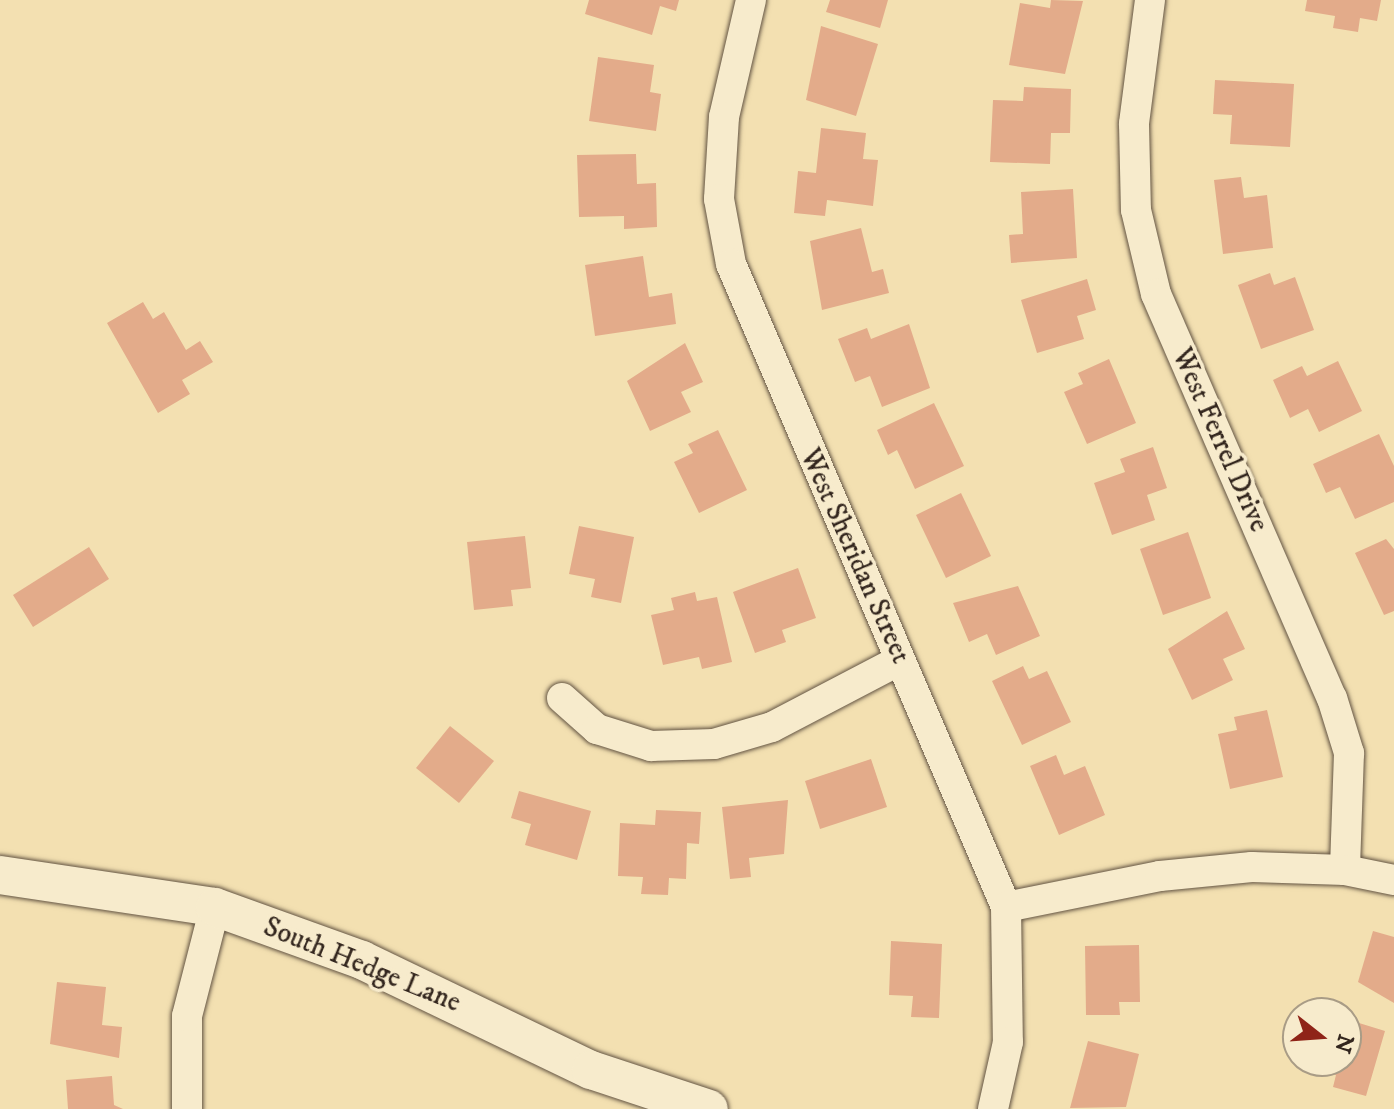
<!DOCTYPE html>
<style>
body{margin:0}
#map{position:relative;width:1394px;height:1109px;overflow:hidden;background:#f3e0b1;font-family:"IM FELL DW Pica",serif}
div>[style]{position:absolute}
.building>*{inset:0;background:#e3ab8a}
.roads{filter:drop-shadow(0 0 2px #635443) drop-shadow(0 0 2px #635443)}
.minor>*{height:30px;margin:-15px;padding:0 15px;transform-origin:15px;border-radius:15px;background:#f7ebcc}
.tertiary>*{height:38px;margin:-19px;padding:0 19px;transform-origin:19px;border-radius:19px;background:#f7ebcc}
span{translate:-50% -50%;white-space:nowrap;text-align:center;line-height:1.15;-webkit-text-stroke:7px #f7ebcc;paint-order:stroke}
.street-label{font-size:28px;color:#33261e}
.north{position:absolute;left:1282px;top:997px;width:80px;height:80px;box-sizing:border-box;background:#f7ebcc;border:2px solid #a99c86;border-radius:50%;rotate:107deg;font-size:22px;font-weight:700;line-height:32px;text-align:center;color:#33261e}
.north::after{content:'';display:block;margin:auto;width:28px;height:36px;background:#8f2418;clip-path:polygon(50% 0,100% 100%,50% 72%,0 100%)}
</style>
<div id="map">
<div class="building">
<div style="clip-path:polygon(589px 0,679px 0,676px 11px,660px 6px,652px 35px,585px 14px)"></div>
<div style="clip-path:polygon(830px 0,888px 0,880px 28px,826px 12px)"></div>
<div style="clip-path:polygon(1051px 0,1083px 1px,1065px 74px,1009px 65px,1020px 3px,1050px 8px)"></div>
<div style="clip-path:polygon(1307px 0,1381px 0,1377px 21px,1360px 18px,1358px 32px,1333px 28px,1335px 16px,1305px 11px)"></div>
<div style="clip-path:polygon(821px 26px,878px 44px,856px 116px,806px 100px)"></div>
<div style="clip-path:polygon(598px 57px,654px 65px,650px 92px,661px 94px,656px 131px,589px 121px)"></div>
<div style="clip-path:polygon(1215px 80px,1294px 84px,1290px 147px,1230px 144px,1232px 115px,1213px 114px)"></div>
<div style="clip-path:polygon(1024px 87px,1071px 89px,1070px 133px,1051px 133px,1050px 164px,990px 162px,993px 100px,1023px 101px)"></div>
<div style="clip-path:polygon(821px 128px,866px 133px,863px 159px,878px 160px,873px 206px,827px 200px,825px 216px,794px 213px,798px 171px,816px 173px)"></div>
<div style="clip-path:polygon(636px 154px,637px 184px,656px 183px,657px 227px,624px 229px,624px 216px,579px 217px,577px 155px)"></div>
<div style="clip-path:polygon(1241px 177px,1244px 198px,1267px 195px,1273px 248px,1223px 254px,1214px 180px)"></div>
<div style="clip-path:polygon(1073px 189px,1077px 258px,1011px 263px,1009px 235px,1023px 234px,1021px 192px)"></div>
<div style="clip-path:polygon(861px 228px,872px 272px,883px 269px,889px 293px,822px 310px,810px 241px)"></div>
<div style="clip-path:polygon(643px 256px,649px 297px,672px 293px,676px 324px,595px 336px,585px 265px)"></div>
<div style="clip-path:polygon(1270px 273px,1274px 285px,1295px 277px,1314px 330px,1261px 349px,1238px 285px)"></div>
<div style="clip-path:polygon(1087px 279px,1096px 310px,1077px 316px,1084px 339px,1037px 353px,1021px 300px)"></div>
<div style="clip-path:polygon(143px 302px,153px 319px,164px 312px,186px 350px,200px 341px,213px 362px,182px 380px,190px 394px,158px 413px,107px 323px)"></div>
<div style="clip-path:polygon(909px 324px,930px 388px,882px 407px,870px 376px,855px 382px,838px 339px,867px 328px,871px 339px)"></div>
<div style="clip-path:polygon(685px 343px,703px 382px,681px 392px,691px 412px,650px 431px,627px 381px)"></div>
<div style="clip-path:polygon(1109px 359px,1136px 423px,1087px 444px,1064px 392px,1083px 384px,1078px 373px)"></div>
<div style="clip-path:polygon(1338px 361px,1362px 411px,1319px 432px,1308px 409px,1290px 418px,1273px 380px,1302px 366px,1307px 376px)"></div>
<div style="clip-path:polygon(934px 403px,964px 466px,915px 489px,897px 450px,888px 455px,877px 430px)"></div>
<div style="clip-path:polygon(718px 430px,747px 490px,699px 513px,674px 462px,693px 453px,688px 444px)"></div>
<div style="clip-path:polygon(1379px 434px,1394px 466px,1394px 502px,1355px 519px,1340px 487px,1326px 493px,1313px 464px)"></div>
<div style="clip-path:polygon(1153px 447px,1167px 488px,1147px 495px,1155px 520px,1112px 535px,1094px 483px,1125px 472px,1120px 459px)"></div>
<div style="clip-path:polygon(961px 493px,991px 556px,946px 578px,916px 515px)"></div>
<div style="clip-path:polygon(579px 526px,634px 537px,621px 603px,591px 597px,595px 579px,569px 574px)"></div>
<div style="clip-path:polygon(1188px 532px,1211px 598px,1163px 615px,1140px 549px)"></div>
<div style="clip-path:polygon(525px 536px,531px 588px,511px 590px,513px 606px,474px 610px,467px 542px)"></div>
<div style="clip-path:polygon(1386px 539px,1394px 549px,1394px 611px,1384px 615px,1355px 553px)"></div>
<div style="clip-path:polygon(89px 547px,109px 579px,33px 627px,13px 595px)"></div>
<div style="clip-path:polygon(798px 568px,816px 618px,782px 630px,786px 642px,755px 653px,733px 592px)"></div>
<div style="clip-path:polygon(1018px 586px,1040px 636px,996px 655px,987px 634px,969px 642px,953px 603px)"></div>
<div style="clip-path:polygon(695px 592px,697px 601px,717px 597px,732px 662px,702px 669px,699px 657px,663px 665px,651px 615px,674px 610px,671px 598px)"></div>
<div style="clip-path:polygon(1227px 611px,1245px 649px,1223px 659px,1233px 680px,1192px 700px,1168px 649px)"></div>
<div style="clip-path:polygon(1023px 666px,1029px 679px,1047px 671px,1071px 722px,1022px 745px,992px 681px)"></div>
<div style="clip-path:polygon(1267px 710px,1283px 777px,1230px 789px,1218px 734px,1237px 730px,1234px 717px)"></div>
<div style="clip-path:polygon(450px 726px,494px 761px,459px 803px,416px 768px)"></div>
<div style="clip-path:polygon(1056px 755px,1064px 775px,1085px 766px,1105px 815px,1059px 835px,1030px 766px)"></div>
<div style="clip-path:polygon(871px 759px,887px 807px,820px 829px,805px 781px)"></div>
<div style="clip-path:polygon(519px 791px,591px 811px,577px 860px,525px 845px,531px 824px,511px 818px)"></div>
<div style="clip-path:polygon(788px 800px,784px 854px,749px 858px,751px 877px,730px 879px,722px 807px)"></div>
<div style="clip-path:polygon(656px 810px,701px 812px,699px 844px,687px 843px,686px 879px,669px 878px,668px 895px,641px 894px,643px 877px,618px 876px,620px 823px,655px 825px)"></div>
<div style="clip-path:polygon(1373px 931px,1394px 937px,1394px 1003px,1358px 982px)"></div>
<div style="clip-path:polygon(891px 941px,942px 944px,939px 1018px,911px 1017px,913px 996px,889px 995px)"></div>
<div style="clip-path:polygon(1139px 945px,1140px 1002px,1119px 1002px,1120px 1015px,1086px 1015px,1085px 946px)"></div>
<div style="clip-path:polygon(57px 982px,106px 987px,102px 1025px,122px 1027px,119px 1058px,50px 1044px)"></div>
<div style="clip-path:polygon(1346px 1019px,1385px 1031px,1366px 1096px,1333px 1087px,1336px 1075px,1318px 1069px,1321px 1061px,1346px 1061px)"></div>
<div style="clip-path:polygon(1088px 1041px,1139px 1054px,1126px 1107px,1070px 1108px)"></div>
<div style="clip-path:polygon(112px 1076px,114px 1105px,123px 1109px,68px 1109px,66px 1080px)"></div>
</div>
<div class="roads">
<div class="minor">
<div style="left:751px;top:0;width:120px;rotate:103deg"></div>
<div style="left:724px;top:117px;width:82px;rotate:93.5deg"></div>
<div style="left:719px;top:199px;width:66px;rotate:79.5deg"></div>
<div style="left:731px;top:264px;width:699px;rotate:66.84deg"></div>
<div style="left:1006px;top:907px;width:135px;rotate:89.2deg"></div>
<div style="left:1008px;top:1042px;width:69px;rotate:102.6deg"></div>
<div style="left:1150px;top:0;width:125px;rotate:97.4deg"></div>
<div style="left:1134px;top:124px;width:86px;rotate:88.7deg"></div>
<div style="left:1136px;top:210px;width:86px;rotate:76.6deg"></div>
<div style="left:1156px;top:294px;width:441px;rotate:66.5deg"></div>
<div style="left:1332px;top:698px;width:58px;rotate:72.8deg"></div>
<div style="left:1349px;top:753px;width:117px;rotate:92deg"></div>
<div style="left:562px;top:698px;width:47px;rotate:41.5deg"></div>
<div style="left:597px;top:729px;width:57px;rotate:17.5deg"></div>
<div style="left:651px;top:746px;width:63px;rotate:-1.8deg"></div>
<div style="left:714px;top:744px;width:60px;rotate:-16.3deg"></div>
<div style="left:772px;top:727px;width:144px;rotate:-27.6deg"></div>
<div style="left:1006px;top:907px;width:157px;rotate:-11.4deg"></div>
<div style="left:1160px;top:876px;width:92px;rotate:-5.6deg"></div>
<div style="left:1252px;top:867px;width:93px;rotate:1.8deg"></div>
<div style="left:1345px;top:870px;width:50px;rotate:11.5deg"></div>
<div style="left:187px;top:1109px;width:93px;rotate:-90deg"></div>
<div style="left:187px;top:1016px;width:113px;rotate:-75.6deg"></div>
</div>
<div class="tertiary">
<div style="left:0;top:875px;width:217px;rotate:8.5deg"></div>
<div style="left:215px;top:907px;width:156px;rotate:19.8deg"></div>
<div style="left:362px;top:960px;width:254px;rotate:25.7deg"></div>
<div style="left:591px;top:1070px;width:124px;rotate:18.3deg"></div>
</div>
</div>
<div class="street-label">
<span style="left:1220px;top:440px;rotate:66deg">West Ferrel Drive</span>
<span style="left:855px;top:556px;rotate:66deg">West Sheridan Street</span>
<span style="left:362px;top:965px;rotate:22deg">South Hedge Lane</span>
</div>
<div class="north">N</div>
</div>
